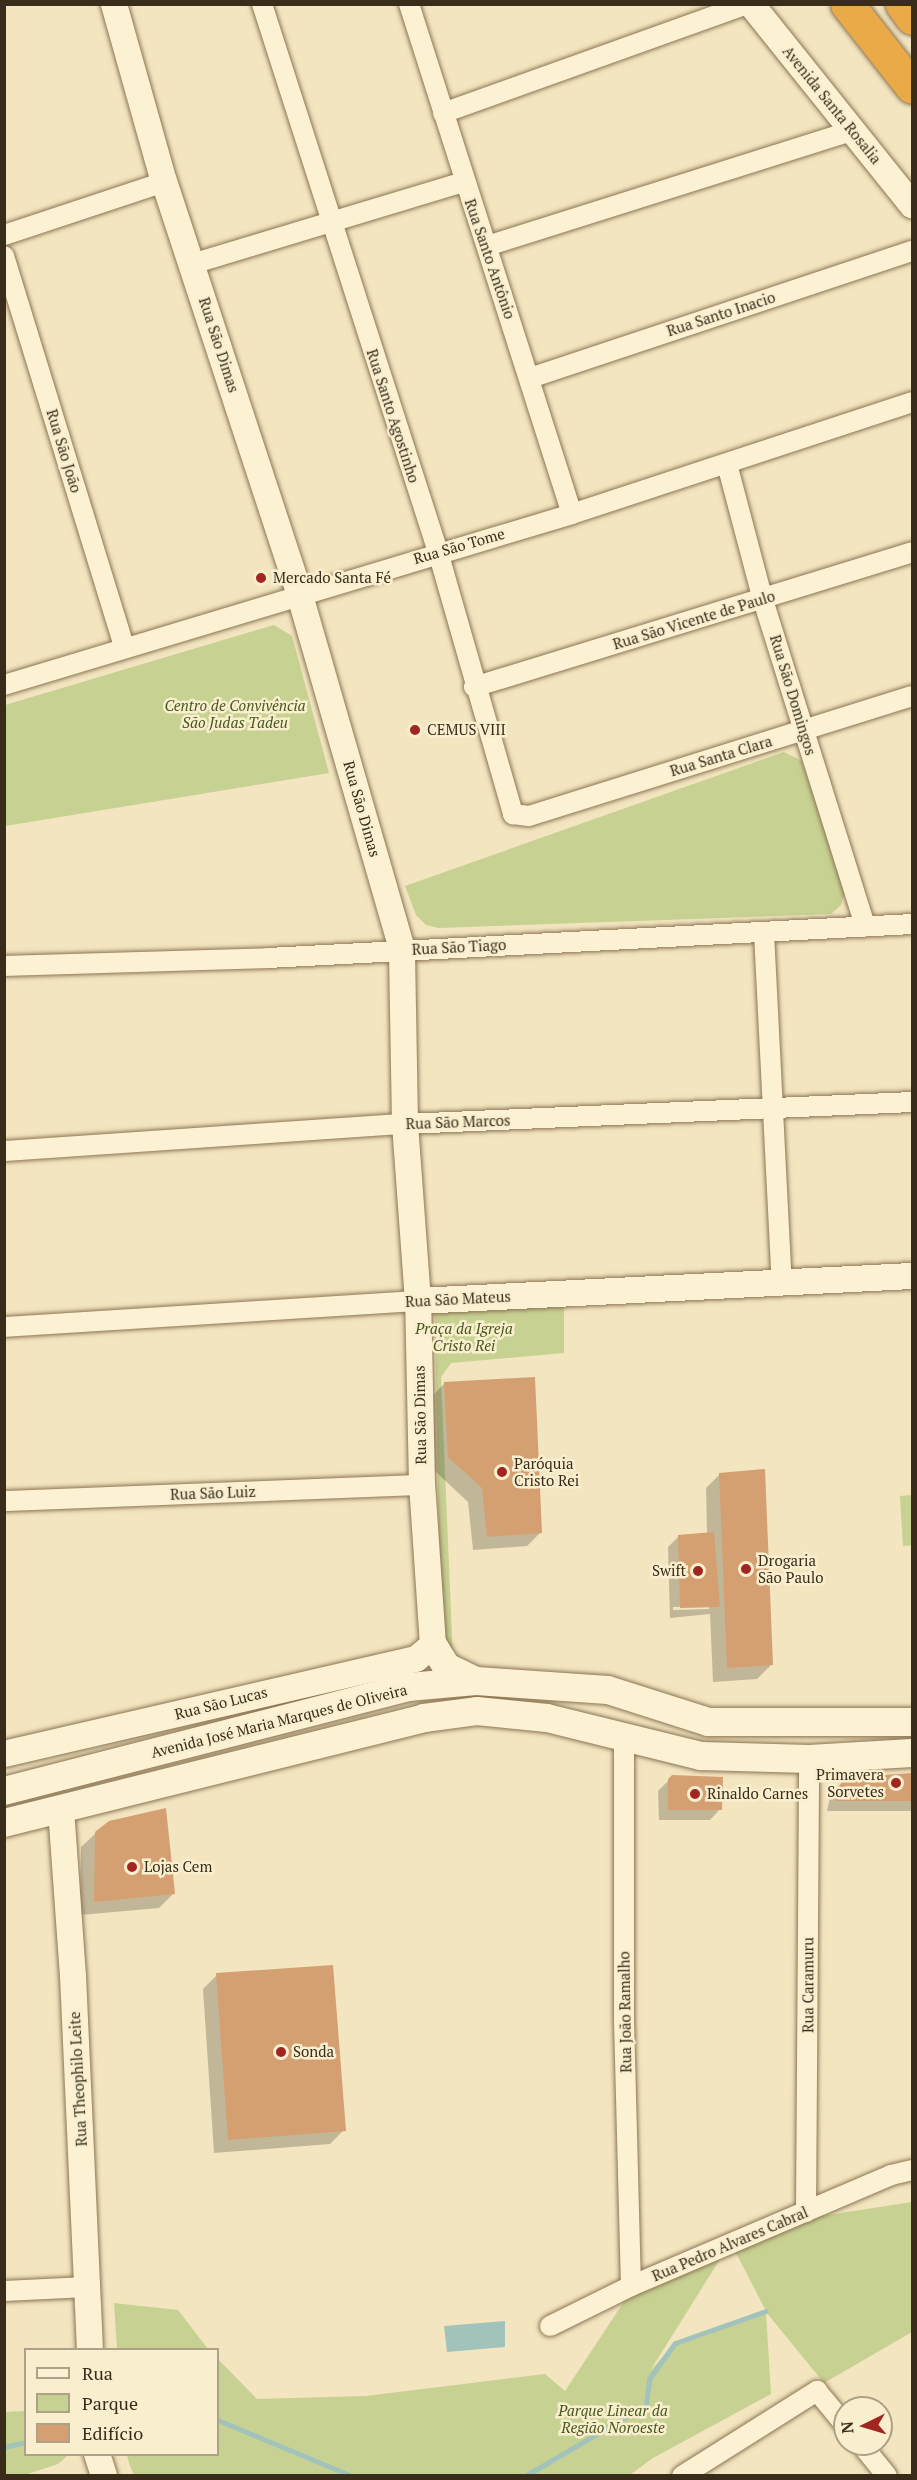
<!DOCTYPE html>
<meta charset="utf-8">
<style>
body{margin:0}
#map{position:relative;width:917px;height:2480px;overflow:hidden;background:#f2e5bf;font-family:"PT Serif",serif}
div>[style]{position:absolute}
.green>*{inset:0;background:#c7d192}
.water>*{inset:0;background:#a2c3bb}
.shadow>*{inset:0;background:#0003}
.stream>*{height:5px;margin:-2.5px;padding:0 2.5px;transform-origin:2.5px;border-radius:2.5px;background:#a2c3bb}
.building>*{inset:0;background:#d49f71}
.roads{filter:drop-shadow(0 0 2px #8c7555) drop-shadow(0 0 2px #8c7555)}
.minor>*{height:20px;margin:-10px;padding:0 10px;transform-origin:10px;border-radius:10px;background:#fcf2d3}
.tertiary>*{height:26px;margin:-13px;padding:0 13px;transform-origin:13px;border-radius:13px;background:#fcf2d3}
.secondary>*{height:28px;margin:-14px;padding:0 14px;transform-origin:14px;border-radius:14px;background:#fcf2d3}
.motorway>*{height:33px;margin:-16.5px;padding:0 16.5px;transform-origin:16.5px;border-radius:16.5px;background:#eaaa47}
.dots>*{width:16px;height:16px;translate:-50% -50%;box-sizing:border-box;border:3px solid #f9efcf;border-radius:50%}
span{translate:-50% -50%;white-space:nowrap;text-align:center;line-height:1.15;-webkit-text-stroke:5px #f9efcf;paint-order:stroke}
.street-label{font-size:15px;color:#3a2c1b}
.poi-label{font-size:15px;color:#3a2c1b}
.left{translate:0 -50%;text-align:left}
.right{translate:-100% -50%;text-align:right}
.park-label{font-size:15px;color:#485920;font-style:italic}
.frame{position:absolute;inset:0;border:6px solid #3a2c1b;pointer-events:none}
.legend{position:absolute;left:24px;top:2348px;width:195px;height:108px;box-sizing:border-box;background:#f9efcf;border:2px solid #ada187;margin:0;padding:8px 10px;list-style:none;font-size:18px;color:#3a2c1b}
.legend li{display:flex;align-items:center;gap:12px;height:30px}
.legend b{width:30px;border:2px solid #ada187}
.north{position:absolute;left:833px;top:2396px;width:60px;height:60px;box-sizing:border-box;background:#f9efcf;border:2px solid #ada187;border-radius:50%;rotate:265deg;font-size:16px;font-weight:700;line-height:24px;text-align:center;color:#3a2c1b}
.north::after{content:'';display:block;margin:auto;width:21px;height:27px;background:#a12520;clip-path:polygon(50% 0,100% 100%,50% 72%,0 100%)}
</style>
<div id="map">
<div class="green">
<div style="clip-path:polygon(274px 625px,292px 636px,329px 773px,5px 826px,5px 705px)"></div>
<div style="clip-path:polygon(784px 752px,802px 761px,845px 893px,841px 905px,831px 914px,439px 928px,426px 925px,416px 915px,405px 886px)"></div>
<div style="clip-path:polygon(564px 1306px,564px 1353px,451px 1363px,441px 1377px,453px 1660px,441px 1657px,435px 1313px)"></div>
<div style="clip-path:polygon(912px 1495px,912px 1545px,903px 1546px,900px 1496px)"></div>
<div style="clip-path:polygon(912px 2202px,912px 2332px,824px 2383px,766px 2312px,771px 2394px,653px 2458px,630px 2475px,134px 2476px,129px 2463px,127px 2455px,218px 2454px,218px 2359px,257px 2399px,366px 2396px,545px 2374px,565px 2391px,631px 2291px,722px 2256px,650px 2371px,675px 2343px,766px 2311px,734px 2249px,802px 2219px)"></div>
<div style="clip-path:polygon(114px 2303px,178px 2310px,208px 2349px,117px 2349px)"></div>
<div style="clip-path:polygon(25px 2411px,26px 2454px,68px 2455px,58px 2464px,25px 2475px,5px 2475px,5px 2412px)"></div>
</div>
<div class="water">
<div style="clip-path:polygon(505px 2321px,505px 2347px,447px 2352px,444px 2326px)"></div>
</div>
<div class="shadow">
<div style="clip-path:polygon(445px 1383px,541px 1532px,527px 1546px,473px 1550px,468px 1502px,435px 1471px,431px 1397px)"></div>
<div style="clip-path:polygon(evenodd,720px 1474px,771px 1665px,757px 1679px,713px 1682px,710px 1614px,670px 1618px,668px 1547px,679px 1536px,707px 1534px,706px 1488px,720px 1474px,709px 1606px,709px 1609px,673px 1610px,673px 1607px,709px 1606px)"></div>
<div style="clip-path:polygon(912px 1774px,912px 1811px,827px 1811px,831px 1793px,855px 1776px)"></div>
<div style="clip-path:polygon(673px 1776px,720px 1809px,710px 1820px,659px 1820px,658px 1791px)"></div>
<div style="clip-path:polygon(96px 1833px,173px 1894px,159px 1908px,80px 1915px,81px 1847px)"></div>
<div style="clip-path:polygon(217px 1975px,344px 2130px,330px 2144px,214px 2153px,203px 1989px)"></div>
</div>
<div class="stream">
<div style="left:218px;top:2420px;width:145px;rotate:22.7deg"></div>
<div style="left:4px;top:2447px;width:23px;rotate:-13deg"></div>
<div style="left:525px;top:2476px;width:140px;rotate:-30.4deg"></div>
<div style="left:646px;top:2405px;width:26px;rotate:-83deg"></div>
<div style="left:649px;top:2379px;width:44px;rotate:-54.2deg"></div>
<div style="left:675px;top:2343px;width:96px;rotate:-19.4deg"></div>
</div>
<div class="building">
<div style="clip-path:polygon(535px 1377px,542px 1533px,487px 1537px,482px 1488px,448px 1457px,444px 1382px)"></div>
<div style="clip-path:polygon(765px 1469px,773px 1665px,727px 1668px,719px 1473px)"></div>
<div style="clip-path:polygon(714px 1532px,720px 1607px,680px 1608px,678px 1535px)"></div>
<div style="clip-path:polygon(912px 1773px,912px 1801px,836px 1801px,836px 1790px,845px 1778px)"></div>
<div style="clip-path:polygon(672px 1775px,723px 1777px,722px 1810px,668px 1810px,668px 1779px)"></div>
<div style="clip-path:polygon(166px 1808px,175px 1894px,94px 1902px,95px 1832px,109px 1821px)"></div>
<div style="clip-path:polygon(333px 1965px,346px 2131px,228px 2140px,216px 1973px)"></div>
</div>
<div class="roads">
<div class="minor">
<div style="left:262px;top:4px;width:576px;rotate:72.19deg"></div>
<div style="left:438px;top:552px;width:273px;rotate:74deg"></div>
<div style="left:513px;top:814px;width:16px;rotate:7deg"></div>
<div style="left:529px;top:816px;width:401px;rotate:-17.4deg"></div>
<div style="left:409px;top:4px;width:535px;rotate:72.28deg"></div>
<div style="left:443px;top:113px;width:324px;rotate:-19.7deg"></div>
<div style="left:4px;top:235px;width:169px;rotate:-18.3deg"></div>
<div style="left:487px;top:246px;width:383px;rotate:-17.5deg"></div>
<div style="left:4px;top:256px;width:408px;rotate:72.9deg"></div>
<div style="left:192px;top:264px;width:284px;rotate:-16.8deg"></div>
<div style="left:530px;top:378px;width:403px;rotate:-18.4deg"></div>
<div style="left:727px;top:464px;width:141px;rotate:75.2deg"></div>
<div style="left:763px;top:600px;width:342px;rotate:72.6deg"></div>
<div style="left:4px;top:685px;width:593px;rotate:-16.75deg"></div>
<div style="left:572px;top:514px;width:358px;rotate:-18.2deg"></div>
<div style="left:474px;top:687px;width:458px;rotate:-17.1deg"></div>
<div style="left:764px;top:933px;width:350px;rotate:87.1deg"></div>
<div style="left:4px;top:966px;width:264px;rotate:-1.7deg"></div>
<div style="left:268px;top:958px;width:645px;rotate:-3.02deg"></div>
<div style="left:4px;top:1151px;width:402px;rotate:-3.9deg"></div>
<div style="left:405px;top:1124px;width:507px;rotate:-2.48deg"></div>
<div style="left:4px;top:1327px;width:415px;rotate:-3.6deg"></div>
<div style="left:4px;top:1501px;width:418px;rotate:-2.2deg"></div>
<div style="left:624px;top:1738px;width:282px;rotate:90deg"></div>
<div style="left:624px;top:2020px;width:266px;rotate:88.5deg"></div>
<div style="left:806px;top:2212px;width:453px;rotate:-89.6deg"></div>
<div style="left:4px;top:2291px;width:83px;rotate:-2.8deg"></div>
<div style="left:550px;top:2326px;width:90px;rotate:-26.3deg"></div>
<div style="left:631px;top:2286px;width:283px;rotate:-23.1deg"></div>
<div style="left:891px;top:2175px;width:22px;rotate:-13deg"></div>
<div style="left:861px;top:2444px;width:41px;rotate:50.9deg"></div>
<div style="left:682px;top:2476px;width:160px;rotate:-32.2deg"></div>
<div style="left:817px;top:2391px;width:44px;rotate:50.5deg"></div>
</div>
<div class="tertiary">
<div style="left:751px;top:4px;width:258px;rotate:51.3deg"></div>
<div style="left:418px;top:1301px;width:495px;rotate:-2.9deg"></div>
<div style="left:4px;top:1754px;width:423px;rotate:-13deg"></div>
<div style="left:416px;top:1659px;width:22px;rotate:-39deg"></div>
<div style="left:433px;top:1645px;width:160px;rotate:-93.9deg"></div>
<div style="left:422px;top:1485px;width:184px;rotate:-91.2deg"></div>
<div style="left:418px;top:1301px;width:177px;rotate:-94.2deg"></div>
<div style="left:405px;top:1124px;width:175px;rotate:-91deg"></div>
<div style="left:402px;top:949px;width:368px;rotate:-106.1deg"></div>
<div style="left:300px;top:595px;width:435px;rotate:-108.2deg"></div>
<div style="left:164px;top:182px;width:185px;rotate:-105.7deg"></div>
<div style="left:61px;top:1809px;width:167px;rotate:85.9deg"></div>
<div style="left:73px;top:1976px;width:374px;rotate:87.4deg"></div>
<div style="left:97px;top:2454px;width:23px;rotate:72deg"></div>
</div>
<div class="secondary">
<div style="left:433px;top:1645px;width:26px;rotate:58deg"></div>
<div style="left:447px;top:1667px;width:32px;rotate:26deg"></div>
<div style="left:4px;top:1791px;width:417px;rotate:-14.4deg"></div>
<div style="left:408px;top:1687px;width:68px;rotate:-5deg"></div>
<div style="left:476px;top:1681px;width:132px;rotate:3.9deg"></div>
<div style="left:608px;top:1690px;width:105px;rotate:17.7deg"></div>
<div style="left:708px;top:1722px;width:204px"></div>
<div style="left:4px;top:1823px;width:433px;rotate:-14deg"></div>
<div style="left:424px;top:1718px;width:53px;rotate:-7.5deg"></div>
<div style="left:477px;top:1711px;width:70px;rotate:5.7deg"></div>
<div style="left:547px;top:1718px;width:159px;rotate:13.9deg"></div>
<div style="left:701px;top:1756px;width:108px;rotate:1.6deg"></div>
<div style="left:809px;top:1759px;width:103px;rotate:-3.3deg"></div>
</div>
<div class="motorway">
<div style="left:847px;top:4px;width:105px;rotate:51.9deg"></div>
<div style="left:902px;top:4px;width:17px;rotate:54deg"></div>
</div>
</div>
<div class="dots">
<div style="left:261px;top:578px;background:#a12520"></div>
<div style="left:415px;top:730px;background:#a12520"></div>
<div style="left:502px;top:1472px;background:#a12520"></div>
<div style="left:746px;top:1569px;background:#a12520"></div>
<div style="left:698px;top:1571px;background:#a12520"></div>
<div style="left:896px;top:1783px;background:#a12520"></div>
<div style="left:695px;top:1794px;background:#a12520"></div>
<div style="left:132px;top:1867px;background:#a12520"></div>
<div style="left:281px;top:2052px;background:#a12520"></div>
</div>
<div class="street-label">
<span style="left:832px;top:105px;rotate:51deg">Avenida Santa Rosalia</span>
<span style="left:490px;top:259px;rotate:71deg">Rua Santo Antônio</span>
<span style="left:721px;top:314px;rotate:-18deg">Rua Santo Inacio</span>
<span style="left:219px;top:345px;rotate:72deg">Rua São Dimas</span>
<span style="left:393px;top:416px;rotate:72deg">Rua Santo Agostinho</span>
<span style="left:64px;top:451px;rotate:73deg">Rua São João</span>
<span style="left:459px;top:546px;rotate:-16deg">Rua São Tome</span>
<span style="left:694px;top:620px;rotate:-17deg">Rua São Vicente de Paulo</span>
<span style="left:793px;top:695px;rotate:73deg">Rua São Domingos</span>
<span style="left:721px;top:756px;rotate:-17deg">Rua Santa Clara</span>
<span style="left:362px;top:809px;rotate:74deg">Rua São Dimas</span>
<span style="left:459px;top:947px;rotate:-3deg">Rua São Tiago</span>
<span style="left:458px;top:1122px;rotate:-2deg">Rua São Marcos</span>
<span style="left:458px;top:1299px;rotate:-3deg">Rua São Mateus</span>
<span style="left:420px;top:1415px;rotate:-91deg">Rua São Dimas</span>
<span style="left:213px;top:1493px;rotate:-2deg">Rua São Luiz</span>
<span style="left:221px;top:1703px;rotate:-14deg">Rua São Lucas</span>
<span style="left:279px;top:1721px;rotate:-14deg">Avenida José Maria Marques de Oliveira</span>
<span style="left:808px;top:1985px;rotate:-90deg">Rua Caramuru</span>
<span style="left:625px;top:2012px;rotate:-91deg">Rua João Ramalho</span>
<span style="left:78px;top:2079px;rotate:-93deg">Rua Theophilo Leite</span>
<span style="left:730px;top:2244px;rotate:-23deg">Rua Pedro Alvares Cabral</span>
</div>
<div class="poi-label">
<span class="left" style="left:273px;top:578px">Mercado Santa Fé</span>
<span class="left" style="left:427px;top:730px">CEMUS VIII</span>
<span class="left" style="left:514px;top:1472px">Paróquia<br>Cristo Rei</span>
<span class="left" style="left:758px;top:1569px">Drogaria<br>São Paulo</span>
<span class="right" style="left:686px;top:1571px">Swift</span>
<span class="right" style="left:884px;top:1783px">Primavera<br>Sorvetes</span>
<span class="left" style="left:707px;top:1794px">Rinaldo Carnes</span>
<span class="left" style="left:144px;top:1867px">Lojas Cem</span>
<span class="left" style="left:293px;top:2052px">Sonda</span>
</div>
<div class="park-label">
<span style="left:235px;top:714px">Centro de Convivência<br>São Judas Tadeu</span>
<span style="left:464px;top:1337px">Praça da Igreja<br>Cristo Rei</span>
<span style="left:613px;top:2419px">Parque Linear da<br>Região Noroeste</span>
</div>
<div class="frame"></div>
<ul class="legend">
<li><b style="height:8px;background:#fcf2d3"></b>Rua</li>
<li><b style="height:16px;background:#c7d192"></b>Parque</li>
<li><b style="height:16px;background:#d49f71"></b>Edifício</li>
</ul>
<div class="north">N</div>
</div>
